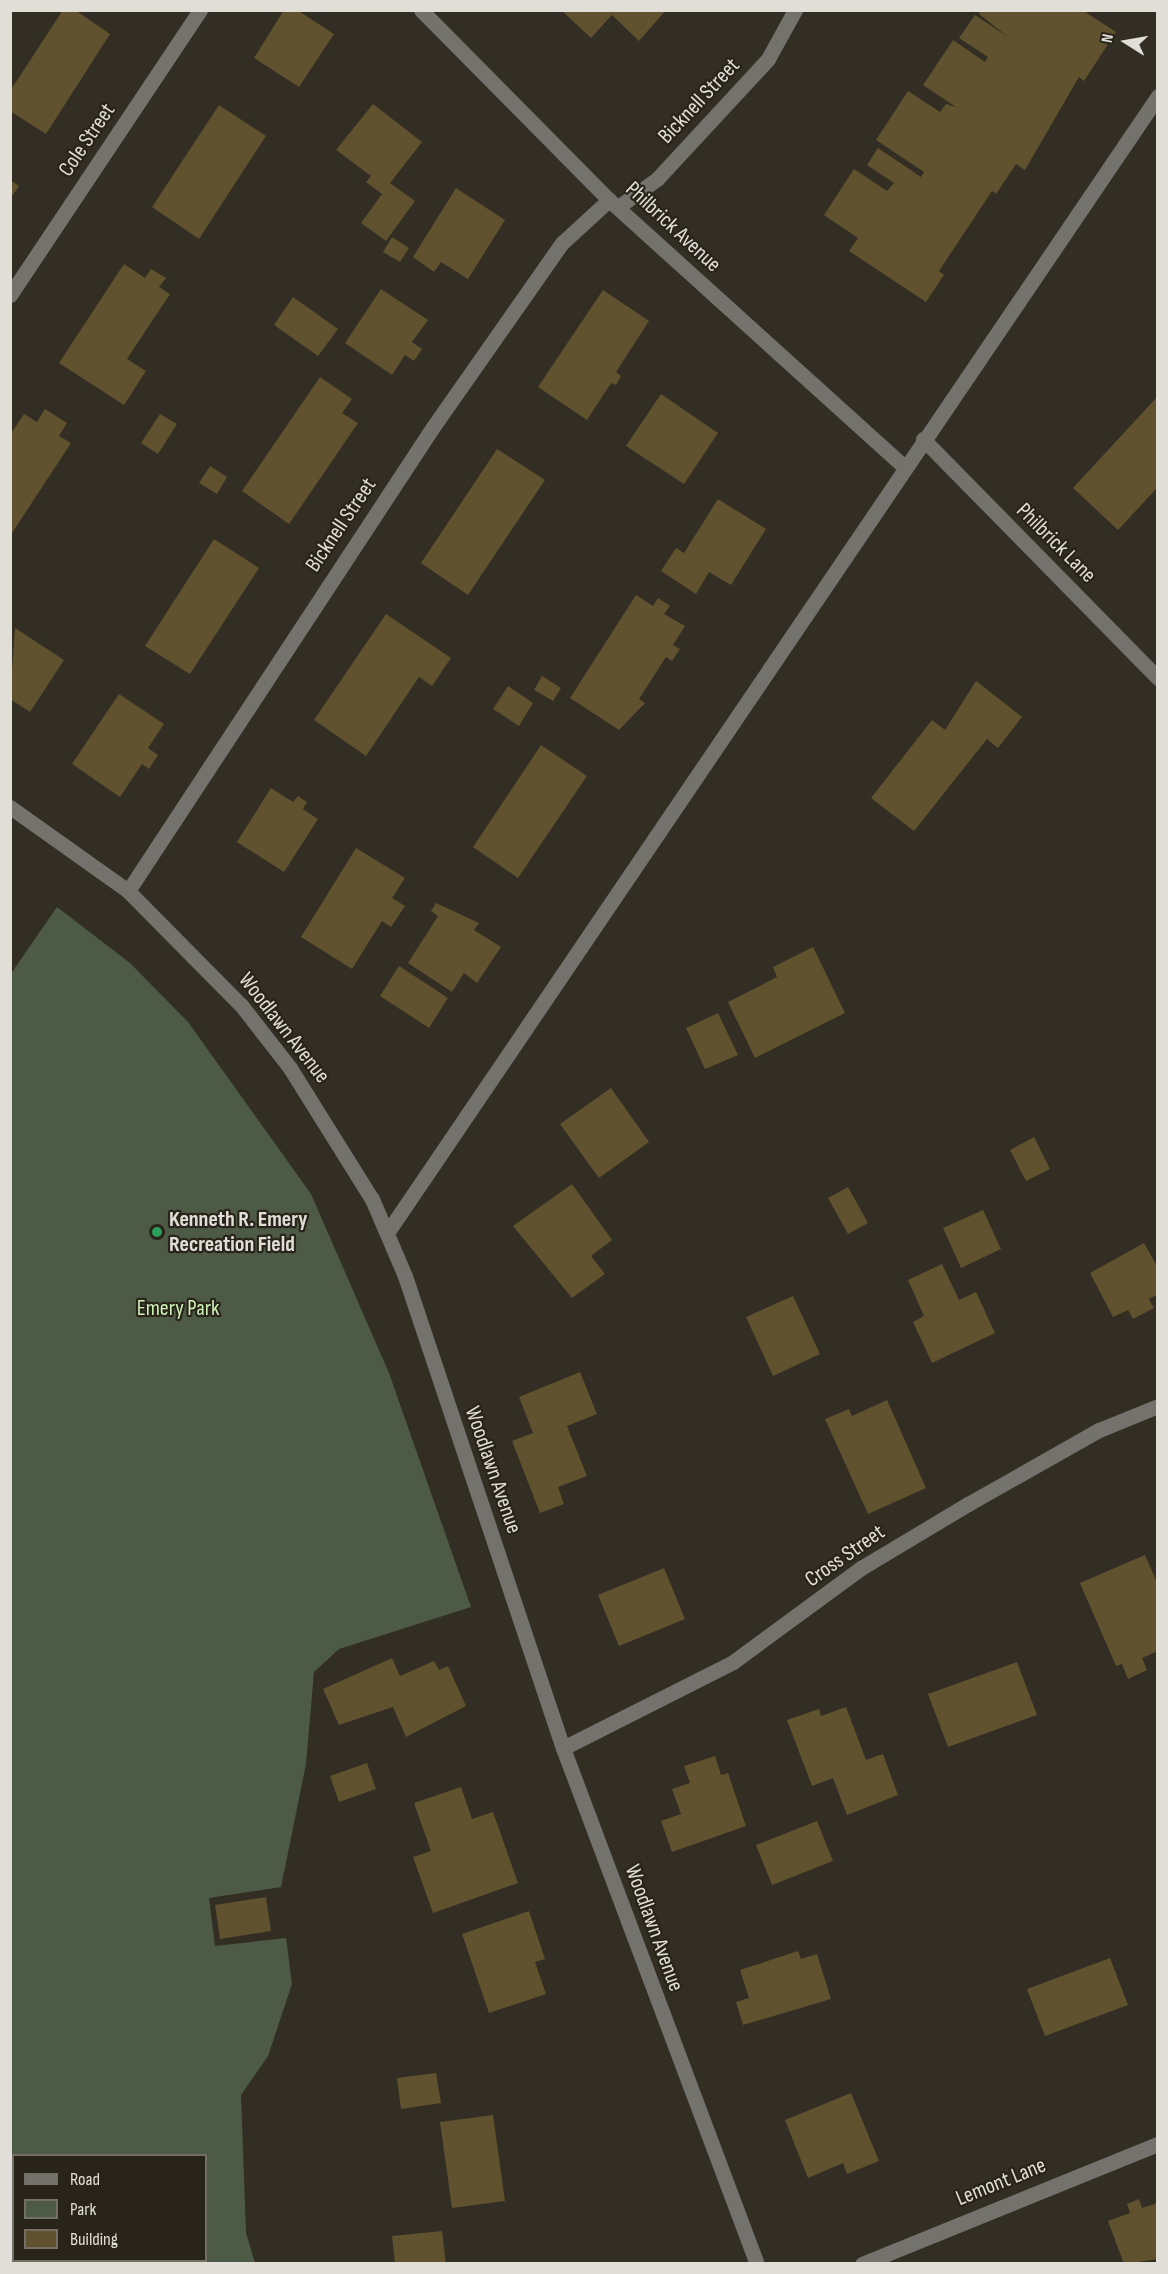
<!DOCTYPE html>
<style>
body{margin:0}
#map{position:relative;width:1168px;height:2274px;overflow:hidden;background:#332e23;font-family:"Sofia Sans Condensed",sans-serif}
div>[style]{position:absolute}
.green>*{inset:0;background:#4d5a45}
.building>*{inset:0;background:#60512f}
.minor>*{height:15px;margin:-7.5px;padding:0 7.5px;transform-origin:7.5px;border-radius:7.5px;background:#74726c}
.dots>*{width:16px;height:16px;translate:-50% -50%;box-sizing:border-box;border:3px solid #29241a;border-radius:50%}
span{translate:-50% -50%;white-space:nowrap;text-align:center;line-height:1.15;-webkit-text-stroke:4.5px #29241a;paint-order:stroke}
.street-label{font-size:22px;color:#e1ded7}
.poi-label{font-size:22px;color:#e1ded7;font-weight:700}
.left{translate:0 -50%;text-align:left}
.park-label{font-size:22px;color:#cef0b6}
.frame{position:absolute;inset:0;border:12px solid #e1ded7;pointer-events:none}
.legend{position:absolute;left:12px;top:2154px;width:195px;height:108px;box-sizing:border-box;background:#29241a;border:2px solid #736e66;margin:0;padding:8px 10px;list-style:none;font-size:18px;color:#e1ded7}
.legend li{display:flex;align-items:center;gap:12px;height:30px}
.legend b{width:30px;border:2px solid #736e66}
.north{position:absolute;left:1096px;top:12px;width:60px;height:60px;-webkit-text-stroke:4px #29241a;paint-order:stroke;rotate:281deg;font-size:16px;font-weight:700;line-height:24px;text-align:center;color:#e1ded7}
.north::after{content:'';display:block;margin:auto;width:21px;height:27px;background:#e1ded7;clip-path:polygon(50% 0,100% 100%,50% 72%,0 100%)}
</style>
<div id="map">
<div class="green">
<div style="clip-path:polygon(evenodd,57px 907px,130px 963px,188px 1022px,311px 1194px,389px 1373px,471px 1607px,339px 1649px,314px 1672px,306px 1764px,281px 1887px,209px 1898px,215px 1946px,286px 1938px,292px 1984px,268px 2056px,241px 2095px,246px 2233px,255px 2263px,11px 2263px,10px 975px,57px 907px,14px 2156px,206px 2156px,206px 2260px,14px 2260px,14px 2156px)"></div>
</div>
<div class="building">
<div style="clip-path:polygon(63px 10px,75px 10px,110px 34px,46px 134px,10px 111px,10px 91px)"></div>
<div style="clip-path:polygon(284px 10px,297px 10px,334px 34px,299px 87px,254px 58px)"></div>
<div style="clip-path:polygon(561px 10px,666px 10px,639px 41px,612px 15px,591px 38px)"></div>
<div style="clip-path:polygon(981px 10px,1082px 10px,1116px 32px,1084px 81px,1079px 77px,1025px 170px,1016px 164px,996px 194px,992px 191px,939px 271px,944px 275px,926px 302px,849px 251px,858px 238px,824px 215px,854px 169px,887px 191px,894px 183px,867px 165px,878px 148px,921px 177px,924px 172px,876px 140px,908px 91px,940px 112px,946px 104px,956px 107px,923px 85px,953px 40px,985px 62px,988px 57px,959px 38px,975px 15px,1008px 37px,979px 14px)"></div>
<div style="clip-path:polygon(373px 104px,422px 142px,390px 183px,415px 201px,386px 241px,361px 223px,382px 194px,366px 182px,371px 176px,336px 150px)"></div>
<div style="clip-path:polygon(219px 105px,266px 136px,199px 239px,152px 207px)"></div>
<div style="clip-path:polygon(10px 180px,19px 186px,10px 199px)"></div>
<div style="clip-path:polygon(456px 188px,505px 220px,468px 279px,441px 262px,434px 272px,413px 257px)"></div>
<div style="clip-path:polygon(392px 237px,409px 248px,400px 262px,383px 252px)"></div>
<div style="clip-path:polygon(124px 264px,145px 278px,151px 269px,166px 278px,159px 287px,170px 294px,127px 359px,146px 371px,124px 405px,59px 363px)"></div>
<div style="clip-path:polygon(381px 289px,428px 320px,412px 342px,422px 349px,414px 361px,405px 355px,392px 375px,345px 343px)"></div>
<div style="clip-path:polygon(603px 290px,649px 321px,616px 372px,621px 376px,616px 385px,611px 383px,587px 420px,538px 387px)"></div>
<div style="clip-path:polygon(293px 297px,338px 329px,318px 356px,274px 325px)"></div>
<div style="clip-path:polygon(320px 377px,352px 399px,342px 413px,358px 423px,289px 524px,242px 491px)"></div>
<div style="clip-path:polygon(661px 394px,718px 433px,684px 484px,626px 446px)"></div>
<div style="clip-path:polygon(1158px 396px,1158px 487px,1118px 530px,1073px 488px)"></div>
<div style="clip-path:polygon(45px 409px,67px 423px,59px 436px,71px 443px,10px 536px,10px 435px,24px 414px,37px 422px)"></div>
<div style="clip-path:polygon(160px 414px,177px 424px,158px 454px,141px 443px)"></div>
<div style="clip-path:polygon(497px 449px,545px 480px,468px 595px,421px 563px)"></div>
<div style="clip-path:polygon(210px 466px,227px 477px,217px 494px,199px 483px)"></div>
<div style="clip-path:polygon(718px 499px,766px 529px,731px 585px,709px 572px,696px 594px,661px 571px,676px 548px,684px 553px)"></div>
<div style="clip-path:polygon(214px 539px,259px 568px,190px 674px,145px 646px)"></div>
<div style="clip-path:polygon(636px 595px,653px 606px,658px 598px,670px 606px,664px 614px,685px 626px,673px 645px,680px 649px,672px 661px,666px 657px,639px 699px,645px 703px,619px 730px,570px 698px)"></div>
<div style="clip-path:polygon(386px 614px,451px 658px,432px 686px,419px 677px,366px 756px,314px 720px)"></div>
<div style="clip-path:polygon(15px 628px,64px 660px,30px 712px,10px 699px)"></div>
<div style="clip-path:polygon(542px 676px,561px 688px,553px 701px,534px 690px)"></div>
<div style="clip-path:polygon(976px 681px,1022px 717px,998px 748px,987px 739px,914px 831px,871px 798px,932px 720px,945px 730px)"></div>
<div style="clip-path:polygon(508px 686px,533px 703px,519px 726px,493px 709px)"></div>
<div style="clip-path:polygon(119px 694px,164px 724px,148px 748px,158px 755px,149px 769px,142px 764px,120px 797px,72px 764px)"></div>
<div style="clip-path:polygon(541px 745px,587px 776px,518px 878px,473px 847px)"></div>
<div style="clip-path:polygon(271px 788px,293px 802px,298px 796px,307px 802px,303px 809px,318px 819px,284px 872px,237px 842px)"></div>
<div style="clip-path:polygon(356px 848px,405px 878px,392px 898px,405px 906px,391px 927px,382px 921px,352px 969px,301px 937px)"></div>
<div style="clip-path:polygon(436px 903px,479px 923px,474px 930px,501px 947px,477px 983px,464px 973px,452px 992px,408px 963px,438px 916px,431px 911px)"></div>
<div style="clip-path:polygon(813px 947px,845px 1013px,755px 1058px,728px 1002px,777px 977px,773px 967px)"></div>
<div style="clip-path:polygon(399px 966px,448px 998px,429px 1028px,380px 996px)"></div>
<div style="clip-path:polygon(718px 1013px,738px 1055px,705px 1069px,686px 1028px)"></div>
<div style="clip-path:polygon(611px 1088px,649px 1142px,599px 1178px,560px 1124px)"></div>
<div style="clip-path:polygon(1034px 1137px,1050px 1169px,1026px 1181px,1010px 1150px)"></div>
<div style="clip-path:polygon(572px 1184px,612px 1240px,591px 1256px,605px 1274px,572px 1298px,513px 1226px)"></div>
<div style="clip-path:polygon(848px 1187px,868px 1223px,848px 1234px,828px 1198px)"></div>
<div style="clip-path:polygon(983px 1210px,1001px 1249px,961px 1268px,943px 1228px)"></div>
<div style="clip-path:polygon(1144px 1243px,1158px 1268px,1158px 1294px,1149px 1299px,1154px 1308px,1133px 1319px,1128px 1310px,1113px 1317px,1090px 1273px)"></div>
<div style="clip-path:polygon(942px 1264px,959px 1300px,976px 1292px,995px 1333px,932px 1363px,913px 1322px,924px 1316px,908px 1280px)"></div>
<div style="clip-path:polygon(793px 1296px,820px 1354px,773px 1376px,746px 1317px)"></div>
<div style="clip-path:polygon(580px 1372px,597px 1414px,567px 1426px,587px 1476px,558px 1487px,564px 1504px,540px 1513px,512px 1441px,533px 1433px,519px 1397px)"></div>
<div style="clip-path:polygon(887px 1400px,926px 1488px,868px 1514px,825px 1419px,849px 1409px,852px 1416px)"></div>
<div style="clip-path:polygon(1145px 1555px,1158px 1585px,1158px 1651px,1142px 1658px,1147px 1670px,1128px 1679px,1122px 1664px,1116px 1666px,1080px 1583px)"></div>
<div style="clip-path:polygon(664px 1568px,685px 1619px,619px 1646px,598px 1595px)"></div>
<div style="clip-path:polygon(392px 1658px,400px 1676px,434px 1661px,439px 1670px,448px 1666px,466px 1706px,406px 1737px,393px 1707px,339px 1725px,323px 1689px)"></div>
<div style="clip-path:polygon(1017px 1662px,1037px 1715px,948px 1747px,928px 1694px)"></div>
<div style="clip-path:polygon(846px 1707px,866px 1760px,883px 1754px,898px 1795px,847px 1815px,833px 1778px,812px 1786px,787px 1720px,819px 1709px,821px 1716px)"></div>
<div style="clip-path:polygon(715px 1756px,721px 1775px,728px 1773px,746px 1826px,672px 1852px,661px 1821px,681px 1814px,672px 1789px,690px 1783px,684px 1766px)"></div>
<div style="clip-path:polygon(367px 1763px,376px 1789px,339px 1802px,330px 1776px)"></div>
<div style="clip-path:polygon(461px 1787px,472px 1819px,493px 1812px,518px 1883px,433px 1913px,413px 1857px,431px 1851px,414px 1803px)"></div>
<div style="clip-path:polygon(817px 1821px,833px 1861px,772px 1885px,756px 1845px)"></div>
<div style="clip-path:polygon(266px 1897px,271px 1931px,220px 1939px,215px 1905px)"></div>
<div style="clip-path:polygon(529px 1911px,545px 1959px,535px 1962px,546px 1994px,489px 2013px,462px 1934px)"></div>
<div style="clip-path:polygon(798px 1951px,801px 1959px,817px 1954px,831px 1999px,743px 2025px,736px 2002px,749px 1998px,740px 1970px)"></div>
<div style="clip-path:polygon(1110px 1958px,1128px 2005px,1045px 2036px,1027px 1989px)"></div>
<div style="clip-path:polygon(436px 2073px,441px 2103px,401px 2109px,397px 2078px)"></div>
<div style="clip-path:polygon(851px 2093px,879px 2161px,847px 2174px,843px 2163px,808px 2178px,785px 2120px)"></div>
<div style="clip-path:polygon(493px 2115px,505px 2201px,452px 2208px,440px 2122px)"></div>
<div style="clip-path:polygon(1139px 2199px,1142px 2208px,1158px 2203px,1158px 2259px,1124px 2264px,1108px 2221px,1130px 2213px,1127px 2204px)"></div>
<div style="clip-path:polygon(442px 2231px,446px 2264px,395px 2264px,392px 2236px)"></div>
</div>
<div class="minor">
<div style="left:421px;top:10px;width:267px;rotate:45.3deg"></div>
<div style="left:609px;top:200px;width:398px;rotate:42.1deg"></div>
<div style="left:618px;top:207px;width:48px;rotate:-35.7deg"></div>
<div style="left:657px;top:179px;width:163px;rotate:-47.2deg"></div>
<div style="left:768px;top:59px;width:56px;rotate:-61.1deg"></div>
<div style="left:10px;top:295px;width:343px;rotate:-56.3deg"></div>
<div style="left:923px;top:439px;width:335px;rotate:45.5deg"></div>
<div style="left:10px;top:807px;width:145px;rotate:35.4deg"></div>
<div style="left:128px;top:891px;width:161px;rotate:45.3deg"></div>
<div style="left:241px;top:1005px;width:80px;rotate:52.1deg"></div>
<div style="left:290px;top:1068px;width:155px;rotate:58deg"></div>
<div style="left:372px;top:1199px;width:84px;rotate:66.8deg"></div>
<div style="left:405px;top:1276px;width:498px;rotate:71.5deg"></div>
<div style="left:563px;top:1748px;width:551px;rotate:69.4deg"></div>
<div style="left:128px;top:891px;width:555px;rotate:-56.68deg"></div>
<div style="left:433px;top:427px;width:225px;rotate:-55deg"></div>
<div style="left:562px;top:243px;width:64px;rotate:-42.5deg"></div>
<div style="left:387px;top:1233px;width:1374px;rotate:-55.86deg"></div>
<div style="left:563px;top:1748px;width:191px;rotate:-26.8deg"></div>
<div style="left:733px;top:1662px;width:159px;rotate:-36.3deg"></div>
<div style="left:861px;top:1568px;width:125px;rotate:-30.9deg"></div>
<div style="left:968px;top:1504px;width:150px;rotate:-29.5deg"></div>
<div style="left:1099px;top:1430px;width:64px;rotate:-22.1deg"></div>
<div style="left:862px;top:2264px;width:319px;rotate:-22.1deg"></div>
</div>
<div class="dots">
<div style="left:157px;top:1232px;background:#2e9e5b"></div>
</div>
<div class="street-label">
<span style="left:699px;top:101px;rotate:-47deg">Bicknell Street</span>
<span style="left:87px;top:140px;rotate:-56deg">Cole Street</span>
<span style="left:673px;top:227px;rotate:43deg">Philbrick Avenue</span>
<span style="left:341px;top:525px;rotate:-56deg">Bicknell Street</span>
<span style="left:1056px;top:543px;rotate:45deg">Philbrick Lane</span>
<span style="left:284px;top:1028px;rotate:52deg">Woodlawn Avenue</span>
<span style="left:493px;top:1470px;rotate:71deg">Woodlawn Avenue</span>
<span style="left:845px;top:1556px;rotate:-35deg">Cross Street</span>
<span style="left:654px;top:1928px;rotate:70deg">Woodlawn Avenue</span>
<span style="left:1001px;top:2182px;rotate:-22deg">Lemont Lane</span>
</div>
<div class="poi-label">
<span class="left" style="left:169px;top:1232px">Kenneth R. Emery<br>Recreation Field</span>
</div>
<div class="park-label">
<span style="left:178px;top:1309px">Emery Park</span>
</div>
<div class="frame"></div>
<ul class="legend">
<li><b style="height:8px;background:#74726c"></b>Road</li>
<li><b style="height:16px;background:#4d5a45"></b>Park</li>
<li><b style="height:16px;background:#60512f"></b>Building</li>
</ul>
<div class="north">N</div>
</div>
